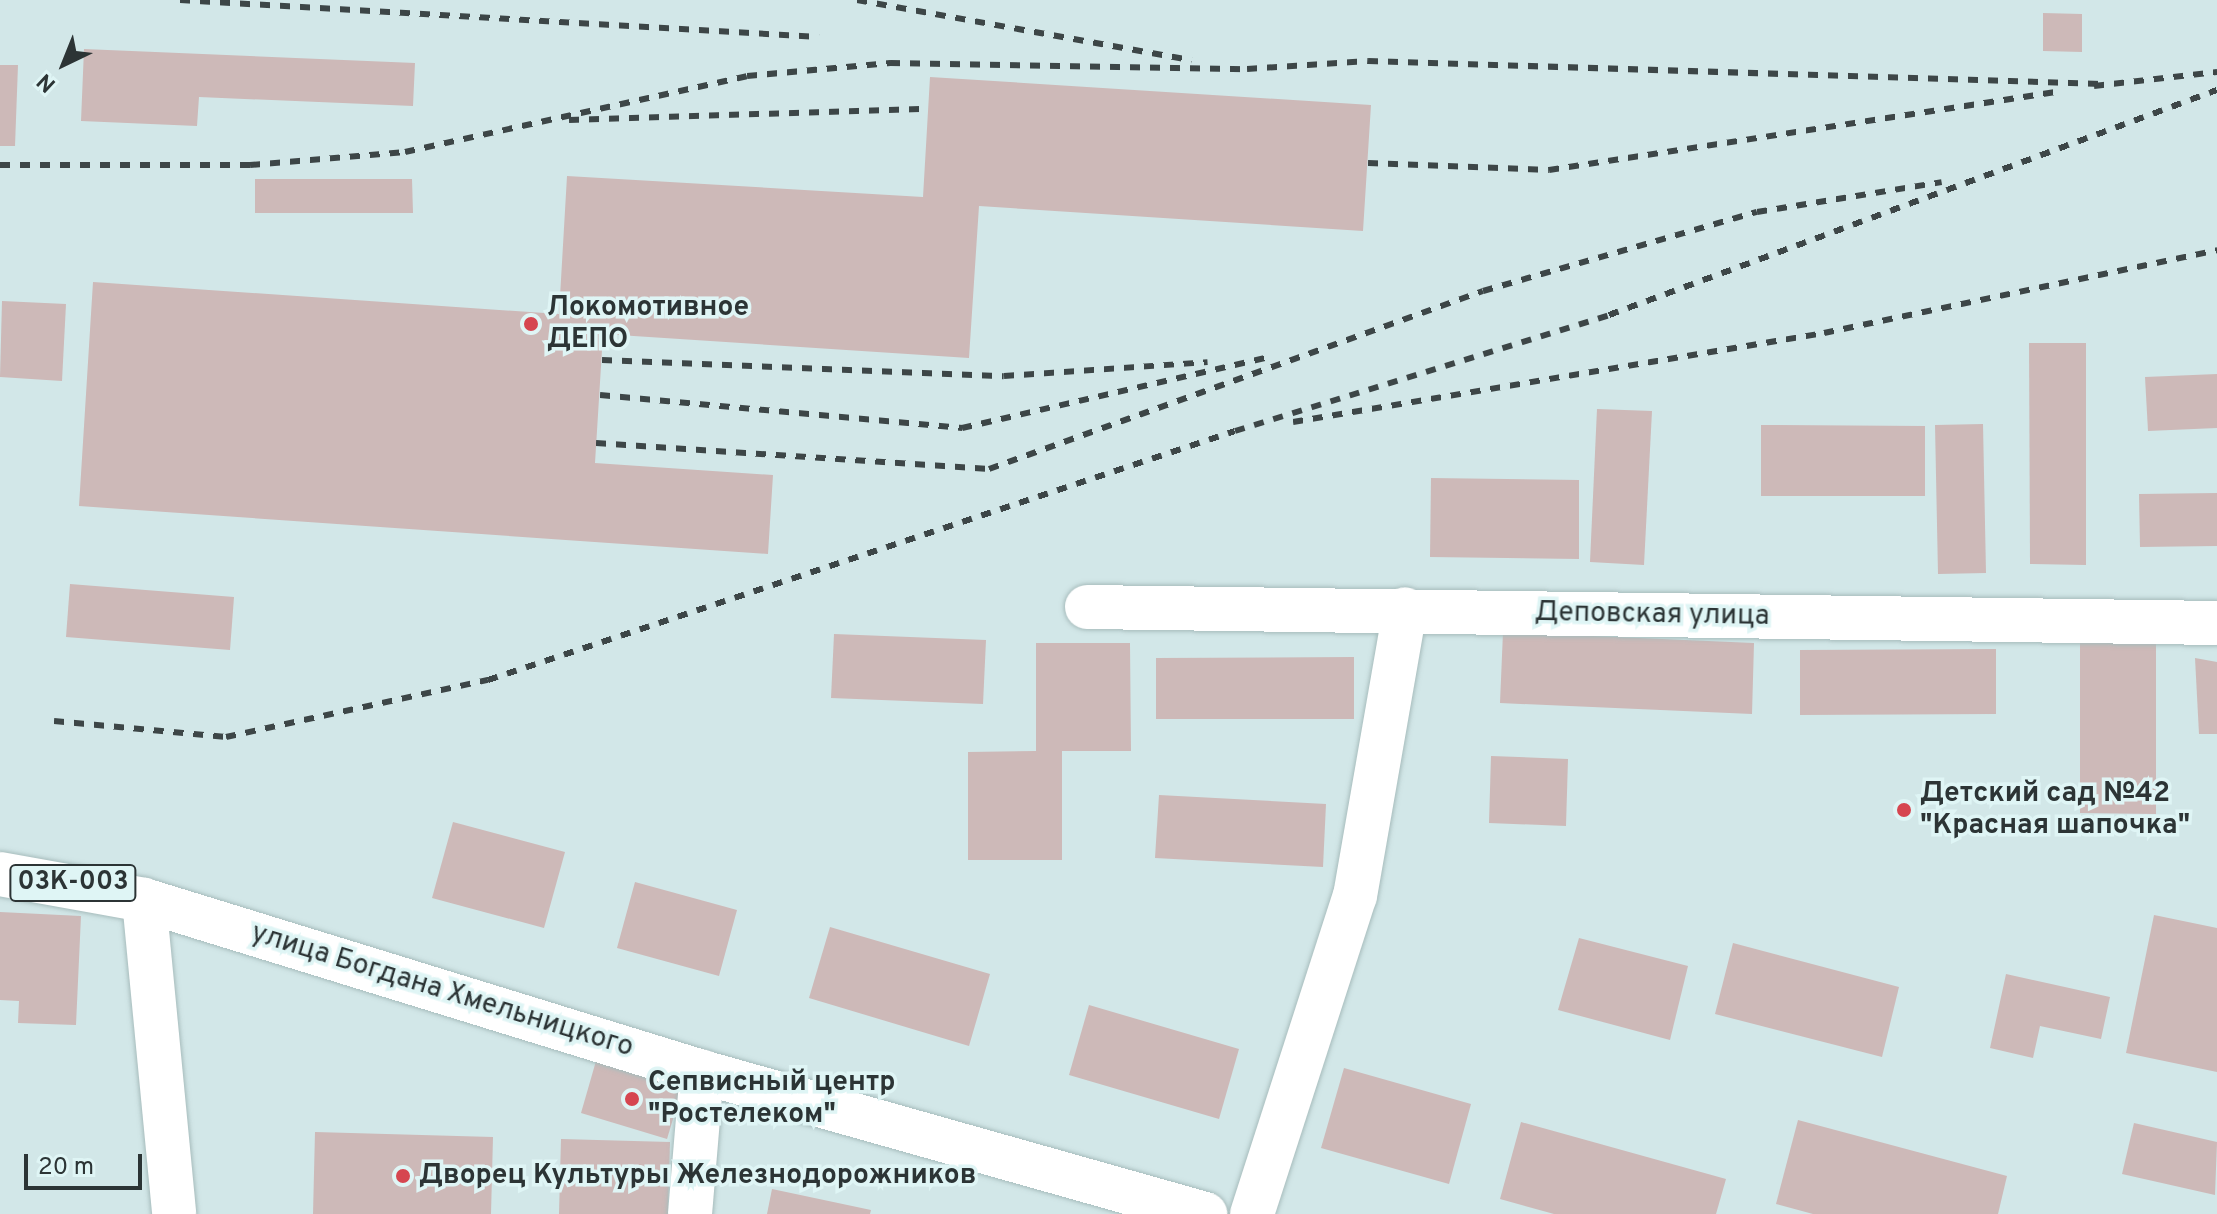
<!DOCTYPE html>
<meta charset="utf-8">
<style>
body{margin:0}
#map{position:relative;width:2217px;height:1214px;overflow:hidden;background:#d2e7e8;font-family:Overpass,sans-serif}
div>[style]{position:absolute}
.building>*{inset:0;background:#cdb9b8}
.roads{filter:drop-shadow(0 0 2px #a7bcbc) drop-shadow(0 0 2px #a7bcbc)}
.minor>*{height:44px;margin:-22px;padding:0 22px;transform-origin:22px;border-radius:22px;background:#fff}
.major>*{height:44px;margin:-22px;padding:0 22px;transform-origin:22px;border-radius:22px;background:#fff}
.rail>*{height:6px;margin-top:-3px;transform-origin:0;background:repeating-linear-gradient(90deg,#3d4647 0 10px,transparent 0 20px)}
.dots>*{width:22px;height:22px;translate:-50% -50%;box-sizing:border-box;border:4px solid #dff5f5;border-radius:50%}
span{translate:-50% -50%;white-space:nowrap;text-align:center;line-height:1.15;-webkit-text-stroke:7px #dff5f5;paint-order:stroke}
.shield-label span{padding:2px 6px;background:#dff5f5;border:2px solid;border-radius:6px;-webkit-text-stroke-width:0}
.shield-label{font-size:26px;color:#2c3435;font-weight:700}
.poi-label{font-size:28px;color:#2c3435;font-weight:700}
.left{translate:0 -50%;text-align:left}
.street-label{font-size:28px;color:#2c3435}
.north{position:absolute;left:24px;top:24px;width:80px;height:80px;-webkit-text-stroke:6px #dff5f5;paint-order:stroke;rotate:223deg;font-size:22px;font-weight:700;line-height:32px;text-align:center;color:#2c3435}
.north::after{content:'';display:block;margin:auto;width:28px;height:36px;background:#2c3435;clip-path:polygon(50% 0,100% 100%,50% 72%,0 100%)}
.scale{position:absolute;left:24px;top:1154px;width:118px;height:36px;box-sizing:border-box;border:4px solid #2c3435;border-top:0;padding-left:10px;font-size:24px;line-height:28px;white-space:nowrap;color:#2c3435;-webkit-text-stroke:6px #dff5f5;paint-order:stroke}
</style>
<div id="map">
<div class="building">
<div style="clip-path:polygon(2043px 13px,2082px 14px,2082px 52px,2043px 51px)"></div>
<div style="clip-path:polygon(84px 49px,415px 63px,413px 106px,199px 97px,197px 126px,81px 121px)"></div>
<div style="clip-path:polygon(0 65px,18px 65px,15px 146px,0 146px)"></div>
<div style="clip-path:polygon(930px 77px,1371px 105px,1363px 231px,979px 206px,969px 358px,603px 334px,595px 463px,773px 475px,768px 554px,79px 506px,93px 282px,559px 314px,567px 176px,923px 197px)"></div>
<div style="clip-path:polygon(255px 179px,412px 179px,413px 213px,255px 213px)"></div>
<div style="clip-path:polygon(2px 301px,66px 304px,62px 381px,0 377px)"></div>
<div style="clip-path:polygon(2029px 343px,2086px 343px,2086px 565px,2030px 564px)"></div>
<div style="clip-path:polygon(2217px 374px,2217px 428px,2148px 431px,2145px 377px)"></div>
<div style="clip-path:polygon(1597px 409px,1652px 411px,1644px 565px,1590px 562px)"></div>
<div style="clip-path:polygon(1983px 424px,1986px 573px,1938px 574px,1935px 425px)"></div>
<div style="clip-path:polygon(1761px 425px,1925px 426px,1925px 496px,1761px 496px)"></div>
<div style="clip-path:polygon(1431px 478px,1579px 480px,1579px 559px,1430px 557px)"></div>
<div style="clip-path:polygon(2217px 493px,2217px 546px,2140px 547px,2139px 494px)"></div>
<div style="clip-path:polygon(70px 584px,234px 597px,230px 650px,66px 637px)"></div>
<div style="clip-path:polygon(1503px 632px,1754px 643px,1752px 714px,1500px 703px)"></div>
<div style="clip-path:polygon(834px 634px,986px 640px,983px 704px,831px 698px)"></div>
<div style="clip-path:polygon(2080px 637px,2156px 637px,2156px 814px,2080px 813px)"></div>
<div style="clip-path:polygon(1036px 643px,1130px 643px,1131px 751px,1062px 751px,1062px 860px,968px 860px,968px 752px,1036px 751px)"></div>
<div style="clip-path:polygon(1996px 649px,1996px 714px,1800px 715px,1800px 650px)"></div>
<div style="clip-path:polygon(1354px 657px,1354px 719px,1156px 719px,1156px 658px)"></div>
<div style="clip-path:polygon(2195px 658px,2217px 662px,2217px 734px,2199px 734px)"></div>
<div style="clip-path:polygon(1491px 756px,1568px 759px,1566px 826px,1489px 823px)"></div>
<div style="clip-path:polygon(1159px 795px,1326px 804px,1323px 867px,1155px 858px)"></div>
<div style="clip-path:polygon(453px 822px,565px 852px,544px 928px,432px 898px)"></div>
<div style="clip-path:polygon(635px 882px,737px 910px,719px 976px,617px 948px)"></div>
<div style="clip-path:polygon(0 912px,81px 916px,76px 1025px,18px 1023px,19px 1001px,0 1000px)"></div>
<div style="clip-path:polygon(2154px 915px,2217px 928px,2217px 1072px,2126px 1053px)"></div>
<div style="clip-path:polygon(830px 927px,990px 974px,969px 1046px,809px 998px)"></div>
<div style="clip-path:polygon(1579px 938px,1688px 966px,1670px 1040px,1558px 1010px)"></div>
<div style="clip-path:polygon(1733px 943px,1899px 987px,1882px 1057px,1715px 1014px)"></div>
<div style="clip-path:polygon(2006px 974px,2110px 997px,2101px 1039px,2040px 1026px,2033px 1058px,1990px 1048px)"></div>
<div style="clip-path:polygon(1089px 1005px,1239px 1049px,1219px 1119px,1069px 1075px)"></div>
<div style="clip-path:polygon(596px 1061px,683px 1086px,667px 1139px,581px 1113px)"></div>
<div style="clip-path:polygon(1344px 1068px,1471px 1104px,1449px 1184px,1321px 1148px)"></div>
<div style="clip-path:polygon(1798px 1120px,2007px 1176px,1998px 1214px,1813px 1214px,1776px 1204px)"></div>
<div style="clip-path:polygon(1521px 1122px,1726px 1179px,1716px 1214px,1554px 1214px,1500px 1199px)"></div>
<div style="clip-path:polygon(2134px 1123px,2217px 1142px,2215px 1195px,2122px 1174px)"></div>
<div style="clip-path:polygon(315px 1132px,493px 1137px,491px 1214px,313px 1214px)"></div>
<div style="clip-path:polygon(561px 1139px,670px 1142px,668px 1214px,559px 1214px)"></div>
<div style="clip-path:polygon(772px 1189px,871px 1210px,870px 1214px,767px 1214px)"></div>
</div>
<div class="roads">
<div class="minor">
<div style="left:1087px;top:607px;width:1130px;rotate:0.81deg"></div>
<div style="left:144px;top:900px;width:315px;rotate:84.5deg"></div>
<div style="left:690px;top:1214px;width:143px;rotate:-85.2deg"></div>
<div style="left:1252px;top:1214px;width:334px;rotate:-72.1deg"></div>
<div style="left:1355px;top:896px;width:291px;rotate:-80.1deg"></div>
</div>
<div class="major">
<div style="left:0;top:874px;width:146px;rotate:10.2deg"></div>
<div style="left:144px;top:900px;width:584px;rotate:17.13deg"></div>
<div style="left:702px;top:1072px;width:523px;rotate:15.76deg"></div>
</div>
</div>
<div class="rail">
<div style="left:180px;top:0;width:640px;rotate:3.31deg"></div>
<div style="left:857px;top:0;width:340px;rotate:10.2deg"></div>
<div style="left:2094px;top:86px;width:124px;rotate:-6.5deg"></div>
<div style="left:569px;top:120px;width:359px;rotate:-1.8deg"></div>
<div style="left:1368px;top:163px;width:181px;rotate:2.2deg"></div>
<div style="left:1549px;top:170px;width:519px;rotate:-8.75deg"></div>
<div style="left:0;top:165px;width:250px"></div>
<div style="left:250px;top:165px;width:156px;rotate:-4.8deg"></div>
<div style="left:405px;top:152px;width:350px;rotate:-12.5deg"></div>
<div style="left:747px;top:76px;width:144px;rotate:-5.2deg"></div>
<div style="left:890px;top:63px;width:357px;rotate:1deg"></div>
<div style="left:1247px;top:69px;width:121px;rotate:-3.8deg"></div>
<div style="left:1368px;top:61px;width:734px;rotate:1.79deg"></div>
<div style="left:602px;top:360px;width:402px;rotate:2.3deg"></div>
<div style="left:1004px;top:376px;width:204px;rotate:-3.9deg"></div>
<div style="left:600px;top:395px;width:364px;rotate:5.2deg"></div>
<div style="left:962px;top:428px;width:319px;rotate:-13deg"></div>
<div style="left:1293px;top:422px;width:538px;rotate:-9.51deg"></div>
<div style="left:1824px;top:333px;width:402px;rotate:-11.9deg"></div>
<div style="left:596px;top:443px;width:394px;rotate:3.8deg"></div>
<div style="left:989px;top:469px;width:525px;rotate:-19.82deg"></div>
<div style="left:1483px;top:291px;width:285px;rotate:-16.1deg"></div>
<div style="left:1757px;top:212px;width:187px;rotate:-9.2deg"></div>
<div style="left:54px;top:721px;width:173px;rotate:5.3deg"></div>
<div style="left:226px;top:737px;width:268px;rotate:-12.3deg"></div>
<div style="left:488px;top:680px;width:787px;rotate:-18.43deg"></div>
<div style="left:1235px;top:431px;width:392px;rotate:-17.2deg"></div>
<div style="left:1609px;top:315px;width:648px;rotate:-20.31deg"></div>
</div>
<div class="dots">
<div style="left:531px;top:324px;background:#d64650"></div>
<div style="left:1904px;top:810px;background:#d64650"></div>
<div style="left:632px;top:1099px;background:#d64650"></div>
<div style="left:403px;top:1176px;background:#d64650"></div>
</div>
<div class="shield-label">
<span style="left:73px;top:883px">03К-003</span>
</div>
<div class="poi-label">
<span class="left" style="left:547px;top:324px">Локомотивное<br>ДЕПО</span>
<span class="left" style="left:1920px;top:810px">Детский сад №42<br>"Красная шапочка"</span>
<span class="left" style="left:648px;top:1099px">Сепвисный центр<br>"Ростелеком"</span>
<span class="left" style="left:419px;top:1176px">Дворец Культуры Железнодорожников</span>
</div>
<div class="street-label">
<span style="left:1652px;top:615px;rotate:1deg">Деповская улица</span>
<span style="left:442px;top:991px;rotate:17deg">улица Богдана Хмельницкого</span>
</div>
<div class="north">N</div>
<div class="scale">20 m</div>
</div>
